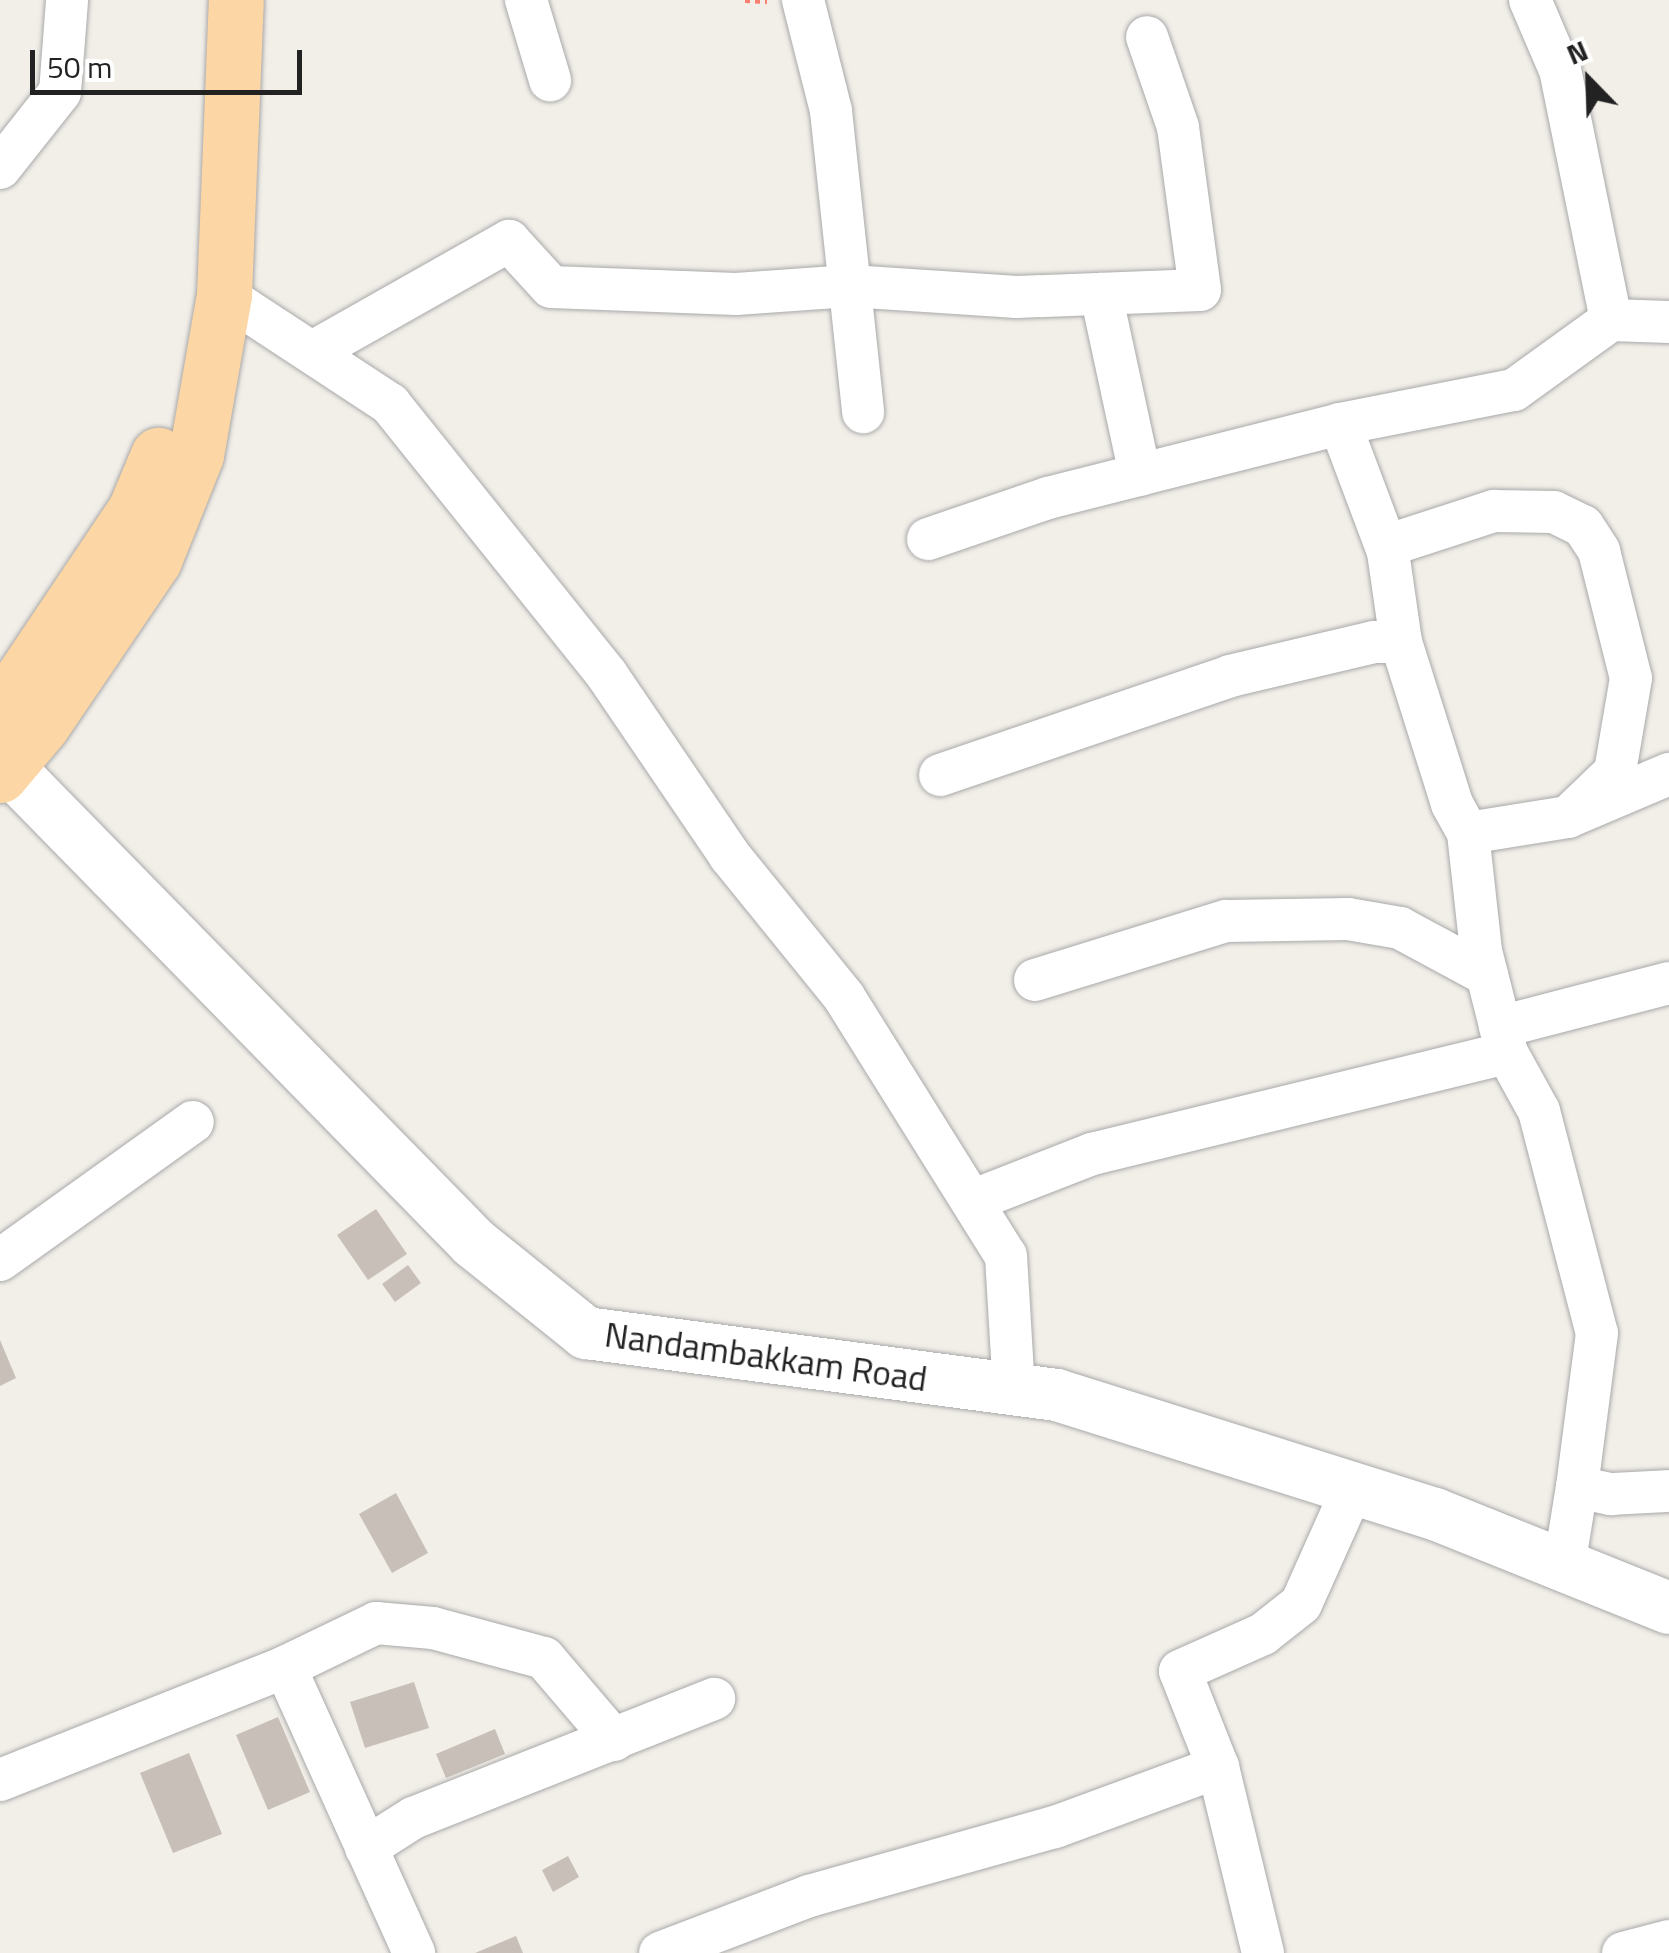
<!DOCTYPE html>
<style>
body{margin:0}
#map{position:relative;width:1669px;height:1953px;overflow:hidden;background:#f2efe9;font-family:"Titillium Web",sans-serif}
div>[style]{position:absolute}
.building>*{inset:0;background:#c7bfb8}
.path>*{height:6px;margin-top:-3px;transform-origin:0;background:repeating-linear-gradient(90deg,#fa8072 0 5px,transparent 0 10px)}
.roads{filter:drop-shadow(0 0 2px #a9a9a9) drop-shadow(0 0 2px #a9a9a9)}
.minor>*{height:42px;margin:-21px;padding:0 21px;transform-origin:21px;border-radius:21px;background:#fff}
.tertiary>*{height:52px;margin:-26px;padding:0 26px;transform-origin:26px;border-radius:26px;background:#fff}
.primary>*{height:55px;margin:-27.5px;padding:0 27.5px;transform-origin:27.5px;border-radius:27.5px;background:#fcd6a4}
span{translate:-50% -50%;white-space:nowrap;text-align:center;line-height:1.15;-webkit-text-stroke:8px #fff;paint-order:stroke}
.street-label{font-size:35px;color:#222}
.north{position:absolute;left:1539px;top:30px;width:100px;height:100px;-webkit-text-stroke:8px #fff;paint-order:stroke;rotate:337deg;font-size:28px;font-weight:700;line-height:40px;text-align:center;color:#222}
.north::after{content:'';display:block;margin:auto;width:35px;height:45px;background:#222;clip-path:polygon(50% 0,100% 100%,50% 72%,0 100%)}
.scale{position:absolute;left:30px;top:50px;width:272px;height:45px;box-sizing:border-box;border:5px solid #222;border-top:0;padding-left:12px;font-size:30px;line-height:35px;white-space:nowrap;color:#222;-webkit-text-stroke:8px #fff;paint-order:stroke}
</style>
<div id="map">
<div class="building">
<div style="clip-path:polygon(376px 1209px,407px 1254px,368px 1280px,337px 1235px)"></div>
<div style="clip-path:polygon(408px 1265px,421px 1283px,395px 1302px,382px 1284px)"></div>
<div style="clip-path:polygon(0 1340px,16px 1378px,0 1386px)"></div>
<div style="clip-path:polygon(396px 1493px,428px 1553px,392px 1573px,359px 1514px)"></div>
<div style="clip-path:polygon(414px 1682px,429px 1728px,365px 1748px,350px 1702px)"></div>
<div style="clip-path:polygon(278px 1717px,310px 1792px,268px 1810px,236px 1735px)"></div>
<div style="clip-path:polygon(495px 1729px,505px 1754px,446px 1778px,436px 1754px)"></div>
<div style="clip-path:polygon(189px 1753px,222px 1834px,173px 1853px,140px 1773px)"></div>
<div style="clip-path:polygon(568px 1856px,579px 1877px,553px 1892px,542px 1870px)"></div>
<div style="clip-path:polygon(516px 1936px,523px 1953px,475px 1953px)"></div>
</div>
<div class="path">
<div style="left:745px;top:0;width:22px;rotate:3deg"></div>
</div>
<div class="roads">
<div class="minor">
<div style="left:526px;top:0;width:84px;rotate:73.3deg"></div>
<div style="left:803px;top:0;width:114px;rotate:75.8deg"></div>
<div style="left:831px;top:111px;width:303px;rotate:83.9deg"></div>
<div style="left:0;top:168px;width:97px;rotate:-51.7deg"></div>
<div style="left:60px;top:92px;width:92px;rotate:-85.6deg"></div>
<div style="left:1101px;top:294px;width:185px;rotate:77.8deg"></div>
<div style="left:224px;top:295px;width:199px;rotate:33.3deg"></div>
<div style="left:390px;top:404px;width:347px;rotate:51.3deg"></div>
<div style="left:607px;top:675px;width:219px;rotate:55.8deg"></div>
<div style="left:730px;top:856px;width:181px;rotate:51deg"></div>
<div style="left:844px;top:997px;width:305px;rotate:58deg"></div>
<div style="left:1006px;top:1256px;width:133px;rotate:86.6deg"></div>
<div style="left:1611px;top:320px;width:58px;rotate:2deg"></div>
<div style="left:316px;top:350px;width:222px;rotate:-29.5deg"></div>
<div style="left:509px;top:241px;width:62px;rotate:47.6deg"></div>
<div style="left:551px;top:287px;width:185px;rotate:2.2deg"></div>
<div style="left:736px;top:294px;width:114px;rotate:-4deg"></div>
<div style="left:850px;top:286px;width:167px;rotate:3.8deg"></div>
<div style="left:1017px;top:297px;width:183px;rotate:-2.2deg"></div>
<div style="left:1200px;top:290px;width:164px;rotate:-97.7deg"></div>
<div style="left:1178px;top:127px;width:95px;rotate:-109deg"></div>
<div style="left:1340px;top:424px;width:137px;rotate:69.4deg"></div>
<div style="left:1388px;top:552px;width:91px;rotate:81.8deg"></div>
<div style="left:928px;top:539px;width:127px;rotate:-18.9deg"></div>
<div style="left:1048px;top:498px;width:301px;rotate:-14.2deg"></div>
<div style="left:1340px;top:424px;width:177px;rotate:-11.1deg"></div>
<div style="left:1514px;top:390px;width:120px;rotate:-35.8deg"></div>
<div style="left:1611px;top:320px;width:255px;rotate:-101.5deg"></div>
<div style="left:1560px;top:70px;width:76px;rotate:-113.2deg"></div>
<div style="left:1386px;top:546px;width:114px;rotate:-18deg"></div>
<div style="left:1494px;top:511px;width:60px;rotate:1deg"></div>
<div style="left:1554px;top:512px;width:32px;rotate:26deg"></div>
<div style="left:1583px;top:526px;width:30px;rotate:57deg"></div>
<div style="left:1599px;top:551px;width:131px;rotate:75.9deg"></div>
<div style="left:1631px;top:678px;width:95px;rotate:99.7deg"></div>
<div style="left:1615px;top:772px;width:65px;rotate:136.2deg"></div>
<div style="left:940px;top:775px;width:306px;rotate:-18.8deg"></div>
<div style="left:1230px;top:676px;width:148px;rotate:-13.3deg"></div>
<div style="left:1374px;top:642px;width:27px"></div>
<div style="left:1401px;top:642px;width:170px;rotate:72.5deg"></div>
<div style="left:1452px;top:804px;width:33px;rotate:61deg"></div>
<div style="left:1468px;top:833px;width:119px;rotate:83.7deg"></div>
<div style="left:1481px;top:951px;width:105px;rotate:75.7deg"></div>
<div style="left:1468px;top:833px;width:101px;rotate:-9.1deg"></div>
<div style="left:1568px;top:817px;width:110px;rotate:-23.1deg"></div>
<div style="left:1035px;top:980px;width:200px;rotate:-17.2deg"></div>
<div style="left:1226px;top:921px;width:122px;rotate:-0.9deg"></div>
<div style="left:1348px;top:919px;width:53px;rotate:9.8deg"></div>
<div style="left:1400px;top:928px;width:99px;rotate:28.4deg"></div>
<div style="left:1500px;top:1027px;width:175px;rotate:-14.6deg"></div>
<div style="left:974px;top:1200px;width:127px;rotate:-21.3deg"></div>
<div style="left:1092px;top:1154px;width:427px;rotate:-13.7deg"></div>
<div style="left:1507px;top:1053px;width:66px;rotate:61.1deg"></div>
<div style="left:1539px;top:1111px;width:229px;rotate:75.4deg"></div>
<div style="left:1597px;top:1333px;width:155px;rotate:97.4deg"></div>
<div style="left:0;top:1260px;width:237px;rotate:-35.6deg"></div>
<div style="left:1564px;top:1566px;width:80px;rotate:-80.7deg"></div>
<div style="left:1577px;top:1487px;width:35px;rotate:12deg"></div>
<div style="left:1611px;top:1494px;width:58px;rotate:-3deg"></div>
<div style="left:285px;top:1667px;width:314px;rotate:65.7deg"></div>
<div style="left:0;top:1780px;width:307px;rotate:-21.6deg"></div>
<div style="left:285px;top:1667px;width:101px;rotate:-25.8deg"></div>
<div style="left:376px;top:1623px;width:57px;rotate:5deg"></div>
<div style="left:433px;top:1628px;width:115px;rotate:15.1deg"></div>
<div style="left:544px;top:1658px;width:108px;rotate:49.5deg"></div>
<div style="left:366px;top:1848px;width:56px;rotate:-32.6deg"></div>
<div style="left:413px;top:1818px;width:324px;rotate:-21.6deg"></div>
<div style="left:660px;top:1953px;width:160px;rotate:-20.9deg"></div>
<div style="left:809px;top:1896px;width:255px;rotate:-15.7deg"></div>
<div style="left:1055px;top:1827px;width:174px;rotate:-20.2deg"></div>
<div style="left:1263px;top:1953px;width:191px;rotate:-103.6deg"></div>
<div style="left:1218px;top:1767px;width:103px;rotate:-111.6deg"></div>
<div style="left:1180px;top:1671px;width:91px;rotate:-24deg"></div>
<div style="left:1263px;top:1634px;width:48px;rotate:-38.3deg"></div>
<div style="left:1301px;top:1604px;width:127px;rotate:-65.9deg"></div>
<div style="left:1623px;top:1953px;width:48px;rotate:-14.6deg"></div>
</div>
<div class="tertiary">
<div style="left:0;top:759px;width:677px;rotate:45.6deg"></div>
<div style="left:474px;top:1243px;width:144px;rotate:38.8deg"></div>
<div style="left:586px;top:1333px;width:475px;rotate:7.5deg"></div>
<div style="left:1057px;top:1395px;width:396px;rotate:17.5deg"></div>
<div style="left:1435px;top:1514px;width:252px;rotate:21.9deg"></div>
</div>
<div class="primary">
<div style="left:0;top:711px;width:242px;rotate:-56.1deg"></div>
<div style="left:135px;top:510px;width:60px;rotate:-67.3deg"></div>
<div style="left:0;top:775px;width:65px;rotate:-50deg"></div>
<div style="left:42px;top:725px;width:199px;rotate:-55.8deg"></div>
<div style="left:154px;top:560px;width:113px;rotate:-68.2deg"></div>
<div style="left:196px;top:455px;width:162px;rotate:-80.1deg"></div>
<div style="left:224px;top:295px;width:295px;rotate:-87.7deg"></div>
</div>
</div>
<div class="street-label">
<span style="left:766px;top:1356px;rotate:8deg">Nandambakkam Road</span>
</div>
<div class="north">N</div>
<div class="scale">50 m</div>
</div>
